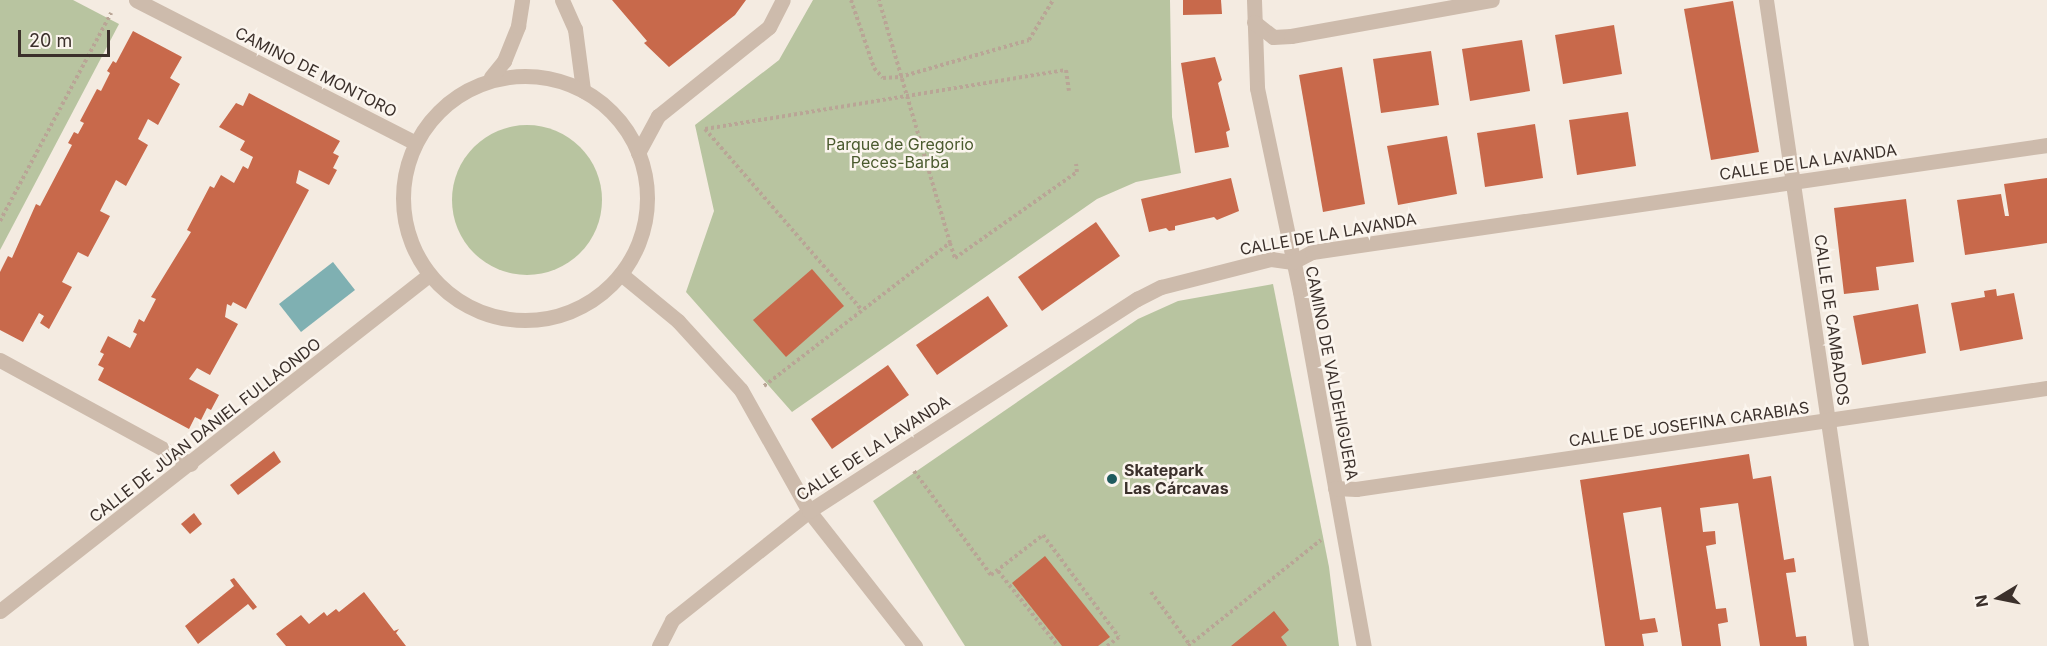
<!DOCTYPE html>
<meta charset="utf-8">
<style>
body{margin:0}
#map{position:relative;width:2047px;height:646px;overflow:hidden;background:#f4ebe1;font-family:Inter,sans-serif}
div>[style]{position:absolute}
.green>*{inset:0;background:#b8c4a0}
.round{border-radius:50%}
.water>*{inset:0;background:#7fb0b2}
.building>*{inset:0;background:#c8694b}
.path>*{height:4px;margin-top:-2px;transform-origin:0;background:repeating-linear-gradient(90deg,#b9a596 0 3px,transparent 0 6px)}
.minor>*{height:15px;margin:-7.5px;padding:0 7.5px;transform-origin:7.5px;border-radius:7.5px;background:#cdbbac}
.minor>.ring{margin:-7.5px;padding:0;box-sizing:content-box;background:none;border:15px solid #cdbbac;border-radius:50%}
.dots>*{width:16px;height:16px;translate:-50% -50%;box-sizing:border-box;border:3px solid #fbf5ee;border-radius:50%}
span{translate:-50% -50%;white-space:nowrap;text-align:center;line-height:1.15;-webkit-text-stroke:5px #fbf5ee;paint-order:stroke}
.street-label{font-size:16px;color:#3b302b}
.park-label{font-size:16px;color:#4a5a2e}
.poi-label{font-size:16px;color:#3b302b;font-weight:700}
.left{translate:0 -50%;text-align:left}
.north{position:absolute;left:1969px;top:568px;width:60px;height:60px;-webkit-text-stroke:4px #fbf5ee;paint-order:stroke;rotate:260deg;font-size:16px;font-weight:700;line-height:24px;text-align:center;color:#3b302b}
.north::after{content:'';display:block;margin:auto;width:21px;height:27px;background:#3b302b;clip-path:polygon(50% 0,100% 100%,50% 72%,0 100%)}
.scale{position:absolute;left:18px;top:30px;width:92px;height:27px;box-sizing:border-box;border:3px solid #3b302b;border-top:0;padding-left:8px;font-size:18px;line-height:21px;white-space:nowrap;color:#3b302b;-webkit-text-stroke:4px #fbf5ee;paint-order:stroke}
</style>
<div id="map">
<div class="green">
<div style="clip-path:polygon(0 0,73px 0,119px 24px,0 250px)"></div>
<div style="clip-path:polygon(813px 0,1170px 0,1172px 117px,1181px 173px,1136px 182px,1097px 199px,792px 412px,686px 292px,714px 211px,695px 125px,779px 60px)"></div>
<div class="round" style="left:452px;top:125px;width:150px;height:150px"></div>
<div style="clip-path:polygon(1273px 284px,1329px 567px,1339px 646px,965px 646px,873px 501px,1138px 319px,1178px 301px)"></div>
</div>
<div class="water">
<div style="clip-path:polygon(333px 262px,355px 290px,301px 332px,279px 304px)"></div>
</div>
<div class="building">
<div style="clip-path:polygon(612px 0,746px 0,735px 15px,669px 67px,644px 43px,647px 41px)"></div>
<div style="clip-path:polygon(1183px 0,1221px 0,1222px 14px,1183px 15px)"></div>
<div style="clip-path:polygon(1733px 1px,1759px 152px,1711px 160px,1684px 9px)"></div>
<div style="clip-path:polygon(1614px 25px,1622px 74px,1563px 84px,1555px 35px)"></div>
<div style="clip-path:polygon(133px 31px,182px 57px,170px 78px,180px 84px,158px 125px,148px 119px,138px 139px,148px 145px,126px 186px,116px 180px,100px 211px,110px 216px,88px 257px,78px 252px,62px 282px,72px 287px,49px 329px,40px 323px,44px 316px,39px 313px,23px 342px,0 330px,0 272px,8px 256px,12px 258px,36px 204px,40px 206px,72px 145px,68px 143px,74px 132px,78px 134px,84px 123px,80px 121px,97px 89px,101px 91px,110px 73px,107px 71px,113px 61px,116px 63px)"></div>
<div style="clip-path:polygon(1522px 40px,1530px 91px,1470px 101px,1462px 49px)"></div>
<div style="clip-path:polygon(1431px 51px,1439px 105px,1381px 113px,1373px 59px)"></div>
<div style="clip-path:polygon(1215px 57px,1222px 80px,1218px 83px,1230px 130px,1226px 132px,1229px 147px,1195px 153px,1181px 63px)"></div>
<div style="clip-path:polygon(1342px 67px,1365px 204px,1323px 212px,1299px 75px)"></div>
<div style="clip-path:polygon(249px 93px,340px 141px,333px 153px,339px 156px,333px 168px,337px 170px,329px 185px,299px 170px,296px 183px,309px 190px,246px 309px,233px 302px,231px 306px,227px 304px,225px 317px,238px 324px,210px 375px,197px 368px,189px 379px,219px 395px,211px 410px,207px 408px,201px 420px,195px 417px,189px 429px,98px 380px,104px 368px,98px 365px,104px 354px,100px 352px,108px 336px,130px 348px,137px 334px,133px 332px,139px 319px,144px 322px,156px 299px,151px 297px,191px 232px,187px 230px,210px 186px,214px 188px,221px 175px,234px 183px,243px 166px,248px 169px,253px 157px,240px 150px,245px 141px,219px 127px,236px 103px,243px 106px)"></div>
<div style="clip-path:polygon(1628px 112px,1636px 166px,1577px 175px,1569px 120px)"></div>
<div style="clip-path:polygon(1535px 124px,1543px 178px,1485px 187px,1477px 133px)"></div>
<div style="clip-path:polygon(1447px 136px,1457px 194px,1398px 205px,1387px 146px)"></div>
<div style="clip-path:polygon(1231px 178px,1239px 211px,1217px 220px,1214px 217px,1175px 226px,1175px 230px,1169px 231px,1166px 228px,1149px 232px,1141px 199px)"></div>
<div style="clip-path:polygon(2047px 178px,2047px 243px,1965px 255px,1957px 200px,2001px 194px,2005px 216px,2009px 216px,2004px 184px)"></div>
<div style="clip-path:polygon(1906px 199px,1914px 262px,1876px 267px,1879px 290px,1844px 294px,1834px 208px)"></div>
<div style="clip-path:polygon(1096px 222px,1120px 256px,1042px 311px,1018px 277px)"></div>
<div style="clip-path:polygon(812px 269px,844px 306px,786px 357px,753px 320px)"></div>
<div style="clip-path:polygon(1996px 289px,1997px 296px,2014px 293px,2023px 339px,1960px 351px,1951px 303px,1985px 297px,1984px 291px)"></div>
<div style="clip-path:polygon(988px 296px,1008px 326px,937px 375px,916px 345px)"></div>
<div style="clip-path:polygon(1918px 304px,1926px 353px,1862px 365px,1853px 316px)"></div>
<div style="clip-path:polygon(888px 365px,909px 395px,832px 449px,811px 419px)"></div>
<div style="clip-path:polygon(274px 451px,281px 462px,238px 495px,230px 485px)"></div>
<div style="clip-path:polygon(1749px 454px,1753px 479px,1771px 476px,1784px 560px,1794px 558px,1796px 572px,1786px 573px,1796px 637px,1806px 636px,1807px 646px,1760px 646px,1738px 503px,1700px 508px,1703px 532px,1715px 531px,1716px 544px,1706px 546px,1716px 609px,1726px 608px,1728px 622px,1718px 624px,1721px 646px,1682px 646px,1661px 507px,1623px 513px,1640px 620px,1655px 618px,1658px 632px,1642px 634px,1644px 646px,1605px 646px,1580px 480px)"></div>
<div style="clip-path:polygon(194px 513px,202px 524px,190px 534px,181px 524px)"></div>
<div style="clip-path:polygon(1045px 556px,1110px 637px,1098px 646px,1062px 646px,1012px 583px)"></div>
<div style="clip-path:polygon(234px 578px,257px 607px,253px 610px,248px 604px,198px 644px,185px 626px,234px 586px,230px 580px)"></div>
<div style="clip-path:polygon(364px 592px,394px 631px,399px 629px,396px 633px,406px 646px,286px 646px,276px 634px,301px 615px,309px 624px,324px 612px,327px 616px,336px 609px,339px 612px)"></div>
<div style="clip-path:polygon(1274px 611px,1289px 630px,1281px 637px,1287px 646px,1231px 646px)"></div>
</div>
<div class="path">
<div style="left:851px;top:0;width:72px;rotate:71.3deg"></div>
<div style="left:874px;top:68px;width:13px;rotate:48deg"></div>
<div style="left:883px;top:78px;width:17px;rotate:-3deg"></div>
<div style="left:900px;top:77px;width:134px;rotate:-16deg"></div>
<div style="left:1029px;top:40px;width:47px;rotate:-59deg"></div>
<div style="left:705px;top:129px;width:366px;rotate:-9.3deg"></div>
<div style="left:1066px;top:70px;width:21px;rotate:82deg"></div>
<div style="left:705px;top:129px;width:240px;rotate:49.1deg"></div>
<div style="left:0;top:221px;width:236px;rotate:-61.9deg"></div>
<div style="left:950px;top:243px;width:16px;rotate:72deg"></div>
<div style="left:955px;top:258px;width:149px;rotate:-35.2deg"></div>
<div style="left:1077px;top:172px;width:8px;rotate:-97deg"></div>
<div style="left:764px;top:386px;width:235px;rotate:-37.6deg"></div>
<div style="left:950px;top:243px;width:253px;rotate:-106.3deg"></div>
<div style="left:914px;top:471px;width:129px;rotate:53.5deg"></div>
<div style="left:991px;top:575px;width:66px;rotate:-37.6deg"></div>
<div style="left:1043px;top:535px;width:127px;rotate:53.3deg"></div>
<div style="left:1119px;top:637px;width:15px;rotate:143deg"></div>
<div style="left:998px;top:571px;width:96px;rotate:51.3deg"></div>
<div style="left:1151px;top:592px;width:66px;rotate:53.7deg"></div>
<div style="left:1188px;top:646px;width:170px;rotate:-38.6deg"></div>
</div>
<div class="minor">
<div style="left:136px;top:0;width:314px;rotate:27.1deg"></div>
<div style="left:562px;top:0;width:32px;rotate:66deg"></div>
<div style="left:575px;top:29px;width:62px;rotate:82.5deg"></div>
<div style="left:1254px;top:0;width:88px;rotate:88deg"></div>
<div style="left:1257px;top:88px;width:208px;rotate:78.1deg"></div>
<div style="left:1300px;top:292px;width:360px;rotate:79.8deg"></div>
<div style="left:1766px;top:0;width:653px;rotate:81.63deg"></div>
<div style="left:1254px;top:22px;width:24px;rotate:38deg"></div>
<div style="left:1273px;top:37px;width:18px;rotate:-3deg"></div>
<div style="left:1291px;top:36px;width:204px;rotate:-10.2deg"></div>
<div class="ring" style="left:403px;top:76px;width:229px;height:229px"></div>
<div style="left:491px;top:77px;width:21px;rotate:-51deg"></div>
<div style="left:504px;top:61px;width:38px;rotate:-68deg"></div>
<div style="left:518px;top:26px;width:26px;rotate:-81deg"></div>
<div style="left:638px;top:153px;width:42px;rotate:-61.6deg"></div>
<div style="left:658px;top:116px;width:142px;rotate:-38.7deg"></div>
<div style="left:769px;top:27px;width:30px;rotate:-63deg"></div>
<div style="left:621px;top:274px;width:74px;rotate:39.5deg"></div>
<div style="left:678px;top:321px;width:93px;rotate:47.6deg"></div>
<div style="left:741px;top:390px;width:139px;rotate:60.7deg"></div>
<div style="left:809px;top:511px;width:172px;rotate:51.9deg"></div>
<div style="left:0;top:360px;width:217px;rotate:28.6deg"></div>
<div style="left:1335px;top:488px;width:21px;rotate:3deg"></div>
<div style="left:1356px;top:489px;width:698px;rotate:-8.32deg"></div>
<div style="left:0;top:611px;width:545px;rotate:-38.07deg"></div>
<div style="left:659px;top:646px;width:29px;rotate:-63deg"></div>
<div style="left:672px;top:620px;width:175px;rotate:-38.5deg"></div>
<div style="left:809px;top:511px;width:391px;rotate:-32.9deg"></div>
<div style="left:1137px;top:299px;width:27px;rotate:-27deg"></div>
<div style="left:1161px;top:287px;width:114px;rotate:-14.3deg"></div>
<div style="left:1271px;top:259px;width:22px;rotate:8deg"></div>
<div style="left:1293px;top:262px;width:21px;rotate:-28deg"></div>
<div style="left:1312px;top:252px;width:743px;rotate:-8.28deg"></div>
</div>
<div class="dots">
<div style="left:1112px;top:479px;background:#1f5a5e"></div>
</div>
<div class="street-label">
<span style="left:316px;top:72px;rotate:27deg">CAMINO DE MONTORO</span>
<span style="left:1808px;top:162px;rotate:-8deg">CALLE DE LA LAVANDA</span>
<span style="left:1328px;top:234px;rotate:-10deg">CALLE DE LA LAVANDA</span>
<span style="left:1832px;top:320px;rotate:82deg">CALLE DE CAMBADOS</span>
<span style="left:1332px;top:373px;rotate:79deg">CAMINO DE VALDEHIGUERA</span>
<span style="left:1689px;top:424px;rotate:-8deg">CALLE DE JOSEFINA CARABIAS</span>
<span style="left:205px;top:430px;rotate:-38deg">CALLE DE JUAN DANIEL FULLAONDO</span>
<span style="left:873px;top:448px;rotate:-33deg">CALLE DE LA LAVANDA</span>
</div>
<div class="park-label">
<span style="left:900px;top:153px">Parque de Gregorio<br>Peces-Barba</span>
</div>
<div class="poi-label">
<span class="left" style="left:1124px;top:479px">Skatepark<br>Las Cárcavas</span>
</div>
<div class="north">N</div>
<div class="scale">20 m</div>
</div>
